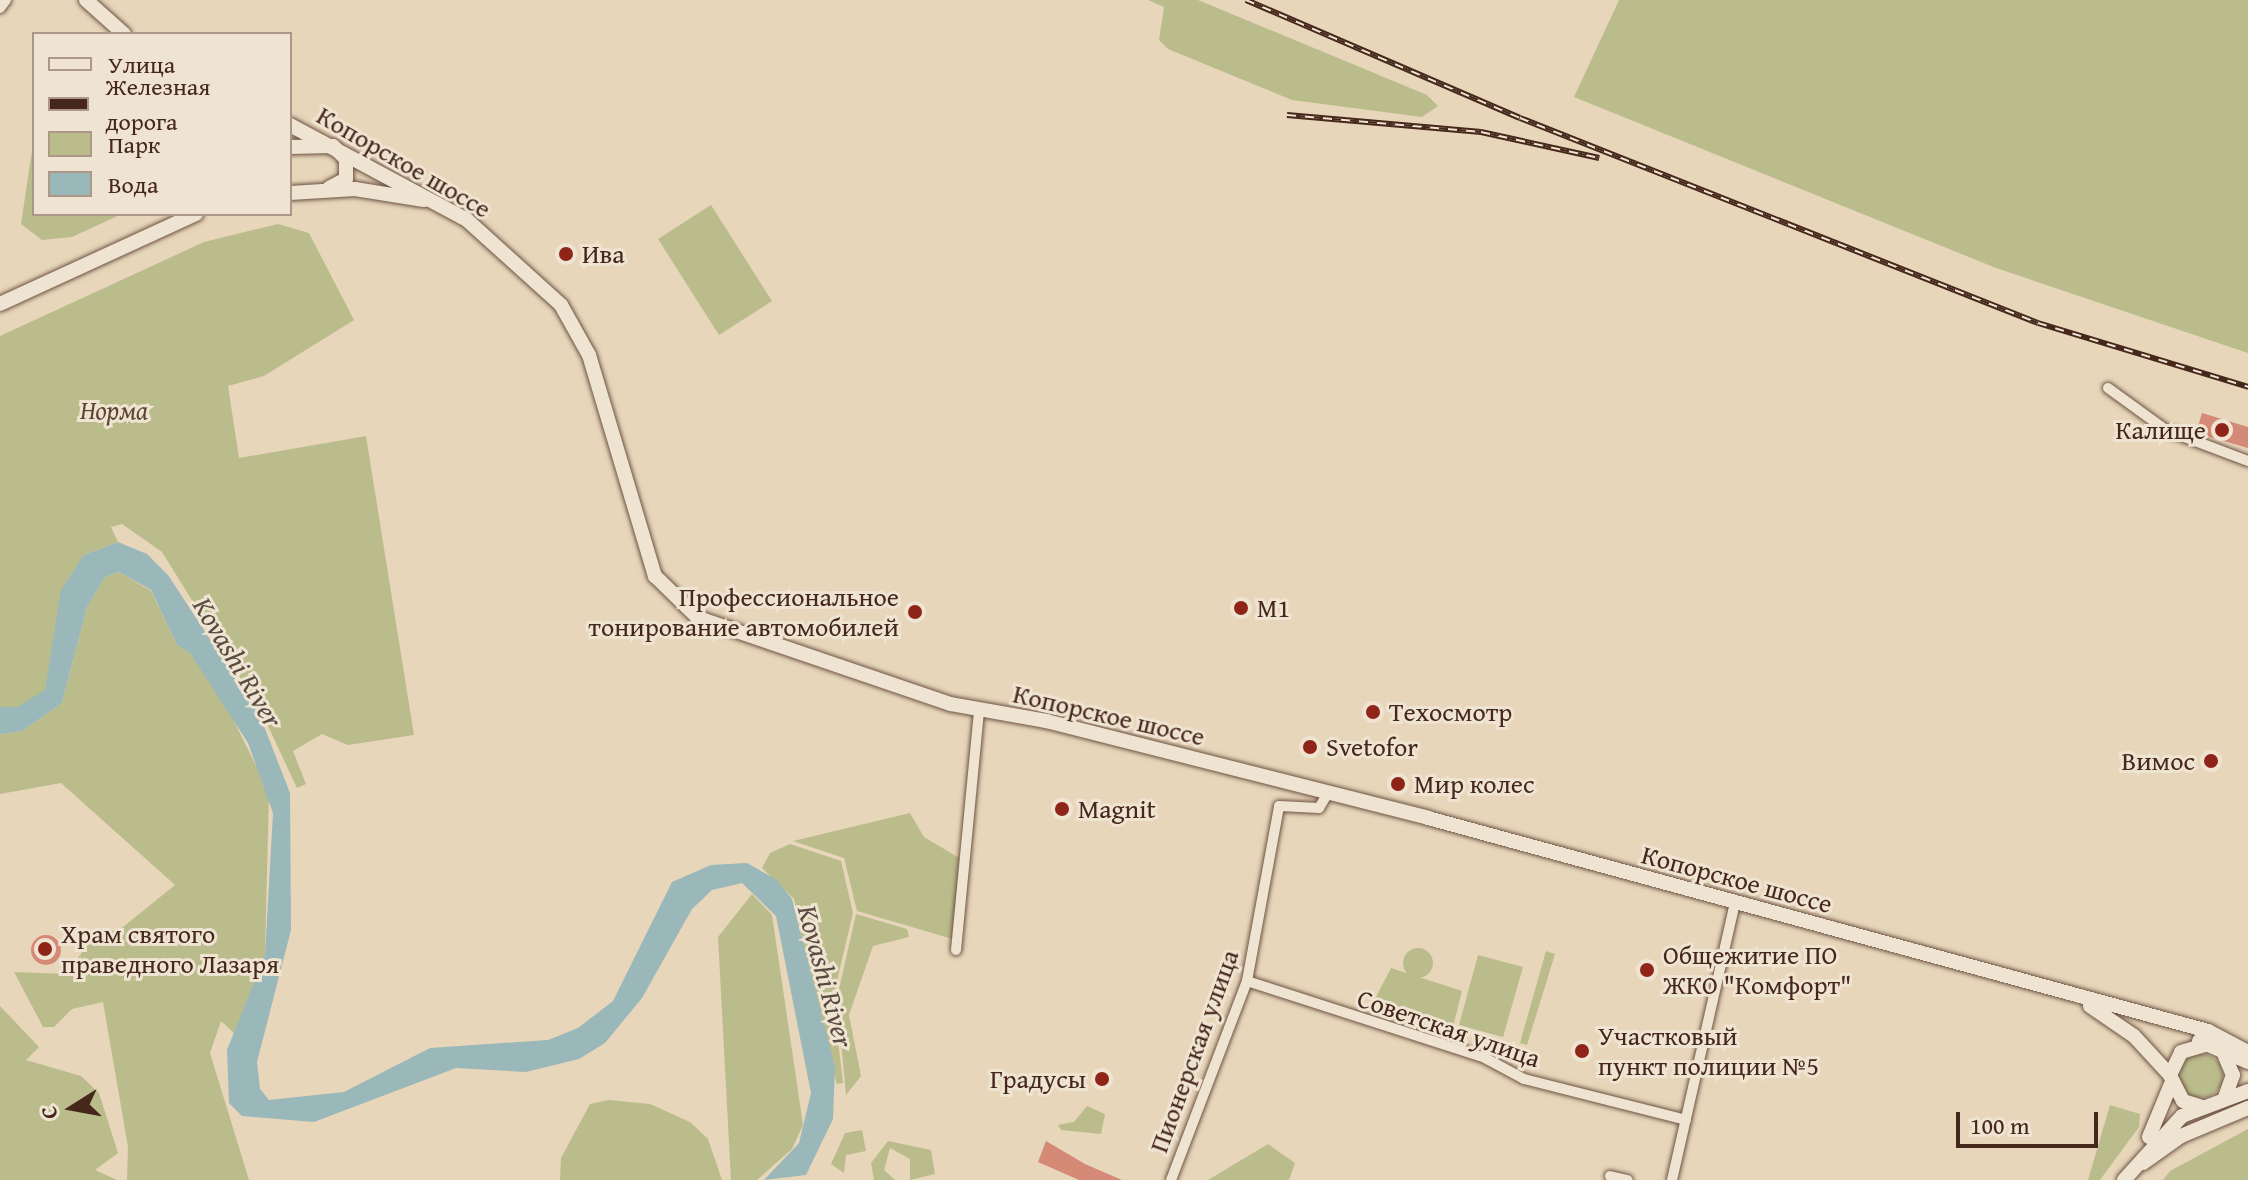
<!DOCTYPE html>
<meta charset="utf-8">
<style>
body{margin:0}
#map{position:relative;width:2248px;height:1180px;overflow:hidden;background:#e7d6ba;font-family:"Gentium Book Plus",serif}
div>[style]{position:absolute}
.green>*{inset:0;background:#bbbc8c}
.round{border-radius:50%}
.water>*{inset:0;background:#9ab7b9}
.building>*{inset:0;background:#d58a77}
.roads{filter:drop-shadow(0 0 2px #6e5343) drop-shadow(0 0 2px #6e5343)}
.minor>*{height:10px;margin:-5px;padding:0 5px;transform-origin:5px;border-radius:5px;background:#efe4d2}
.secondary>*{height:14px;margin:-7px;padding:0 7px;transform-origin:7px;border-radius:7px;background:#efe4d2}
.rail>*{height:6px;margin-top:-3px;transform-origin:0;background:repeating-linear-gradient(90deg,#efe4d2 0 9px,#45271b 0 18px);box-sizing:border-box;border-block:2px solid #45271b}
.dots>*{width:22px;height:22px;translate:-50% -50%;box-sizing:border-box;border:4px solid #efe4d2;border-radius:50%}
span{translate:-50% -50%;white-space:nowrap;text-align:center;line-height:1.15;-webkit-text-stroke:6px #efe4d2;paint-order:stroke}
.street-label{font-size:26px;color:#45271b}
.poi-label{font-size:26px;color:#45271b}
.left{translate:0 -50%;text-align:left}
.right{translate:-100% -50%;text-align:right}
.park-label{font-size:26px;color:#5d4532;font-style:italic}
.water-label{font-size:28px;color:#5a4b42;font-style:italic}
.legend{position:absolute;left:32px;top:32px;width:260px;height:184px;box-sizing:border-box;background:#efe4d2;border:2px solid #ab9889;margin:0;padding:10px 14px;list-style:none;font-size:24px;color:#45271b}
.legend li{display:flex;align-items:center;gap:16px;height:40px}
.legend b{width:40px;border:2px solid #ab9889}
.north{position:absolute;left:32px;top:1068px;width:80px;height:80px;-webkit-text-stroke:6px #efe4d2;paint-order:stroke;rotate:259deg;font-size:22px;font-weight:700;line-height:32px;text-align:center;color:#45271b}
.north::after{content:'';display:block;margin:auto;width:28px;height:36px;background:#45271b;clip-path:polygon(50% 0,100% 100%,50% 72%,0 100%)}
.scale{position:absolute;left:1956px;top:1112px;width:142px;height:36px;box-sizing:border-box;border:4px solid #45271b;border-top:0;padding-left:10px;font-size:24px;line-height:28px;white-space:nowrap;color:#45271b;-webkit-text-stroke:6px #efe4d2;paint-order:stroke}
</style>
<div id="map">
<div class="green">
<div style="clip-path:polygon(1148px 0,1198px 0,1427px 95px,1438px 106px,1422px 117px,1292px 100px,1168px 49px,1159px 40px,1164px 7px)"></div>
<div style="clip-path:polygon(1619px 0,2248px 0,2248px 353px,1996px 268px,1574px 97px)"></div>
<div style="clip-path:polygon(34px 137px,34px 214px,122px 214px,72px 237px,42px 240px,21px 224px)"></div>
<div style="clip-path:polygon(711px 205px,772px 301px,719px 335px,658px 239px)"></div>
<div style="clip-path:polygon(278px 224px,309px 233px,354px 320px,264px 376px,228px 386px,239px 458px,366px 436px,414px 735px,348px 745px,322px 734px,293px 751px,306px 784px,297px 788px,262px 713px,162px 552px,122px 524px,111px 527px,118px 542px,84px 555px,55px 631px,45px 691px,17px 707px,0 707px,0 336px,204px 242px)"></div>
<div style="clip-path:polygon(119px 572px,151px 591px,177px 645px,190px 653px,229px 711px,269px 792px,265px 955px,235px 1034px,221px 1021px,210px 1053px,249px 1180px,127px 1180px,128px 1147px,103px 1002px,72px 1009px,54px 1027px,43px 1027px,14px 972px,66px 974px,91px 940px,123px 927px,175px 885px,61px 783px,0 794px,0 734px,22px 731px,62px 703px,87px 607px,105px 577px)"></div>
<div style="clip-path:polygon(910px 813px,924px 837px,961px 859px,956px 940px,857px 911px,844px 858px,793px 841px)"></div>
<div style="clip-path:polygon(790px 844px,841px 861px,853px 913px,833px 998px,843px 1083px,837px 1084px,817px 1013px,794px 899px,762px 868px,770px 853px)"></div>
<div style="clip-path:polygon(752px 894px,772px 915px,803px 1125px,792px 1149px,757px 1180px,731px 1180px,718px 937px)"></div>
<div style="clip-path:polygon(856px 914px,907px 929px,909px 937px,873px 946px,849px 1015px,861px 1076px,846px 1095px,837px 998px)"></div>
<div class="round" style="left:1403px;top:948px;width:30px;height:30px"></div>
<div style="clip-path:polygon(1546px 951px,1555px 954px,1527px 1045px,1520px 1043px)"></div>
<div style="clip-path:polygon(1478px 955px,1523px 967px,1503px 1037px,1459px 1025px)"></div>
<div style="clip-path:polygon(1391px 968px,1462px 991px,1453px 1027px,1380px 1010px,1375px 999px)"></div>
<div style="clip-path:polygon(0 1006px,39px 1047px,26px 1060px,81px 1076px,99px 1093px,118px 1153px,95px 1170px,117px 1180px,0 1180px)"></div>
<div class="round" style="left:2179px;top:1054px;width:44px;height:44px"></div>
<div style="clip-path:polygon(609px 1100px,650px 1104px,690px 1122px,708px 1139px,722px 1180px,560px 1180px,561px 1158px,590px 1104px)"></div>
<div style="clip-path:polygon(2110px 1105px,2140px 1114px,2139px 1127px,2100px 1180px,2088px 1180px)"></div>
<div style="clip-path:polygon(1087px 1106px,1105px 1114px,1101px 1134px,1061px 1130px,1058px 1125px,1074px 1122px)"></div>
<div style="clip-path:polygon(2248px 1129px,2248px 1180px,2163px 1180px,2170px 1171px)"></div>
<div style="clip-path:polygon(862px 1130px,866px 1151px,846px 1155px,844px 1173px,831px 1164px,845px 1133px)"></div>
<div style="clip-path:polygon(888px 1141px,931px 1150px,935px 1174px,910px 1180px,910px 1159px,890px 1148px,884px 1170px,895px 1180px,874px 1180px,871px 1163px)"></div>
<div style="clip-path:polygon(1268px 1144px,1295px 1163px,1289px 1180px,1208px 1180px)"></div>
</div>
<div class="water">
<div style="clip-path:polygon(118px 542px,147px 554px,168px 575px,260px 716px,290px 793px,291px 930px,257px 1062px,260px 1089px,269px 1100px,344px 1092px,430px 1048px,548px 1040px,578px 1028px,613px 1001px,672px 882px,711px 865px,747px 863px,777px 880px,792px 899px,835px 1067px,833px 1119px,806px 1175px,764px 1180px,799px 1143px,811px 1093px,776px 916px,742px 883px,712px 890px,692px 909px,642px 998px,605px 1043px,579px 1059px,526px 1072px,456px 1068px,314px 1122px,242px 1116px,229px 1103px,227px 1050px,265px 955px,273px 813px,248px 743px,190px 653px,177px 645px,151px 590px,119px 572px,105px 577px,87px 607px,62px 703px,22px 731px,0 734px,0 707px,17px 707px,45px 690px,61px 590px,84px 555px)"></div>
</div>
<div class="building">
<div style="clip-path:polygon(2202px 413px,2248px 427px,2248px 448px,2196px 433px)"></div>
<div class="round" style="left:31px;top:935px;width:30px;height:30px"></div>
<div style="clip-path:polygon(1046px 1141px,1085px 1164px,1122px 1180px,1079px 1180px,1038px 1162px)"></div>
</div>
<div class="roads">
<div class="minor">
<div style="left:0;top:8px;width:10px;rotate:-53deg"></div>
<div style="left:2108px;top:388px;width:72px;rotate:35.9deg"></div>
<div style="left:2166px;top:430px;width:88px;rotate:20.7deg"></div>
<div style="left:956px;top:950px;width:240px;rotate:-84.5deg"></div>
<div style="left:1247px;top:981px;width:250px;rotate:17.9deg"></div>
<div style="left:1485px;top:1058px;width:44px;rotate:28.3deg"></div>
<div style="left:1524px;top:1079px;width:167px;rotate:14.2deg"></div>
<div style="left:1610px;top:1176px;width:18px;rotate:13deg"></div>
<div style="left:1171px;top:1180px;width:213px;rotate:-69.1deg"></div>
<div style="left:1247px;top:981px;width:178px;rotate:-79.6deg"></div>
<div style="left:1279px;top:806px;width:40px;rotate:2.9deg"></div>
<div style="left:1319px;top:808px;width:17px;rotate:-59deg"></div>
<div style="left:1672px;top:1180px;width:284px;rotate:-77.2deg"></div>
</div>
<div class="secondary">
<div style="left:86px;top:0;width:51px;rotate:41.8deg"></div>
<div style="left:290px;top:125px;width:201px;rotate:28.2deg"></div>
<div style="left:467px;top:220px;width:127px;rotate:42.1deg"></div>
<div style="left:561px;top:305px;width:57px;rotate:60.8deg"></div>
<div style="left:589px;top:355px;width:231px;rotate:73.4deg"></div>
<div style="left:655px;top:576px;width:60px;rotate:44.3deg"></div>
<div style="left:698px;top:618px;width:267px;rotate:18.8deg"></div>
<div style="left:951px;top:704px;width:97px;rotate:10.1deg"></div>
<div style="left:1046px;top:721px;width:394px;rotate:14.2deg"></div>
<div style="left:1428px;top:818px;width:809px;rotate:15.27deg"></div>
<div style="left:2208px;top:1031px;width:45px;rotate:27.7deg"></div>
<div style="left:290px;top:147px;width:43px;rotate:-1.3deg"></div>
<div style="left:333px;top:146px;width:18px;rotate:45deg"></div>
<div style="left:346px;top:159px;width:20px;rotate:90deg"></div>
<div style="left:346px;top:179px;width:19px;rotate:152deg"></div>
<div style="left:290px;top:193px;width:65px;rotate:-3.5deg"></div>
<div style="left:355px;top:189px;width:70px;rotate:9.1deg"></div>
<div style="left:0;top:304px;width:216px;rotate:-24.7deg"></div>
<div style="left:2090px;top:1006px;width:53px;rotate:34.3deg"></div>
<div style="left:2134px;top:1036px;width:53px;rotate:47.3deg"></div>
<div style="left:2199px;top:1041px;width:53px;rotate:23.2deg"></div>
<div style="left:2224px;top:1054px;width:23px;rotate:67deg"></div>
<div style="left:2233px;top:1075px;width:23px;rotate:110deg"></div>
<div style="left:2202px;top:1107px;width:20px;rotate:-162deg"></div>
<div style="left:2183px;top:1101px;width:29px;rotate:-117deg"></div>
<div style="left:2170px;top:1075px;width:25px;rotate:-64deg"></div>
<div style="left:2181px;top:1052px;width:26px;rotate:-16deg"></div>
<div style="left:2149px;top:1137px;width:57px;rotate:-67.5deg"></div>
<div style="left:2143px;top:1163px;width:47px;rotate:-35.4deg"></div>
<div style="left:2181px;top:1136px;width:73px;rotate:-22.7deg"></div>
<div style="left:2124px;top:1180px;width:86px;rotate:-47.8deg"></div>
<div style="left:2182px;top:1116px;width:71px;rotate:-20.7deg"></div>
</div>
</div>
<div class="rail">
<div style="left:1246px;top:0;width:298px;rotate:23.3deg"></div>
<div style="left:1520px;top:118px;width:557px;rotate:21.59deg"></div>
<div style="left:2038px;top:323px;width:220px;rotate:16.9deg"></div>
<div style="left:1287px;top:115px;width:195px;rotate:5deg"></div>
<div style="left:1481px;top:132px;width:121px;rotate:12.4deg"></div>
</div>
<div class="dots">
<div style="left:566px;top:254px;background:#8f2418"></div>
<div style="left:2222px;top:430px;background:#8f2418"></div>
<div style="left:1241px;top:608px;background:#8f2418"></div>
<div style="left:915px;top:612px;background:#8f2418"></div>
<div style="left:1373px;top:712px;background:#8f2418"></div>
<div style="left:1310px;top:747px;background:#8f2418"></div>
<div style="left:2211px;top:761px;background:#8f2418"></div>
<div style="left:1398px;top:784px;background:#8f2418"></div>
<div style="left:1062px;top:809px;background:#8f2418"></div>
<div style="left:45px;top:949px;background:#8f2418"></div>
<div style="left:1647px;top:970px;background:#8f2418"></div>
<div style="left:1582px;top:1051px;background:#8f2418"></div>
<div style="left:1102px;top:1079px;background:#8f2418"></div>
</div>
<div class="street-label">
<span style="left:404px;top:162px;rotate:30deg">Копорское шоссе</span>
<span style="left:1109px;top:715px;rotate:13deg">Копорское шоссе</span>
<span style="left:1737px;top:879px;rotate:15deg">Копорское шоссе</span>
<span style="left:1449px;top:1028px;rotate:19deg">Советская улица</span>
<span style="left:1194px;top:1051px;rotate:-70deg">Пионерская улица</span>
</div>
<div class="poi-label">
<span class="left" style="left:582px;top:254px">Ива</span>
<span class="right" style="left:2206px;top:430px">Калище</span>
<span class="right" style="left:899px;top:612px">Профессиональное<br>тонирование автомобилей</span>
<span class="left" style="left:1257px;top:608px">М1</span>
<span class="left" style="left:1389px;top:712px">Техосмотр</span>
<span class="left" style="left:1326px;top:747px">Svetofor</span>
<span class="right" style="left:2195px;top:761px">Вимос</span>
<span class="left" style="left:1414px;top:784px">Мир колес</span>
<span class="left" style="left:1078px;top:809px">Magnit</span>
<span class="left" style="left:61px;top:949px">Храм святого<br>праведного Лазаря</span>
<span class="left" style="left:1663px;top:970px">Общежитие ПО<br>ЖКО "Комфорт"</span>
<span class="left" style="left:1598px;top:1051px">Участковый<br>пункт полиции №5</span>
<span class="right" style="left:1086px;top:1079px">Градусы</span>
</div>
<div class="park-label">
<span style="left:114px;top:410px">Норма</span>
</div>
<div class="water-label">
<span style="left:238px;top:662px;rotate:59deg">Kovashi River</span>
<span style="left:826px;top:976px;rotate:75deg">Kovashi River</span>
</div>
<ul class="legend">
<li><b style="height:10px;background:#efe4d2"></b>Улица</li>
<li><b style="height:10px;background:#45271b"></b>Железная дорога</li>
<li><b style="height:22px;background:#bbbc8c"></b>Парк</li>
<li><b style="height:22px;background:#9ab7b9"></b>Вода</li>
</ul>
<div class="north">С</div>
<div class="scale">100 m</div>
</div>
